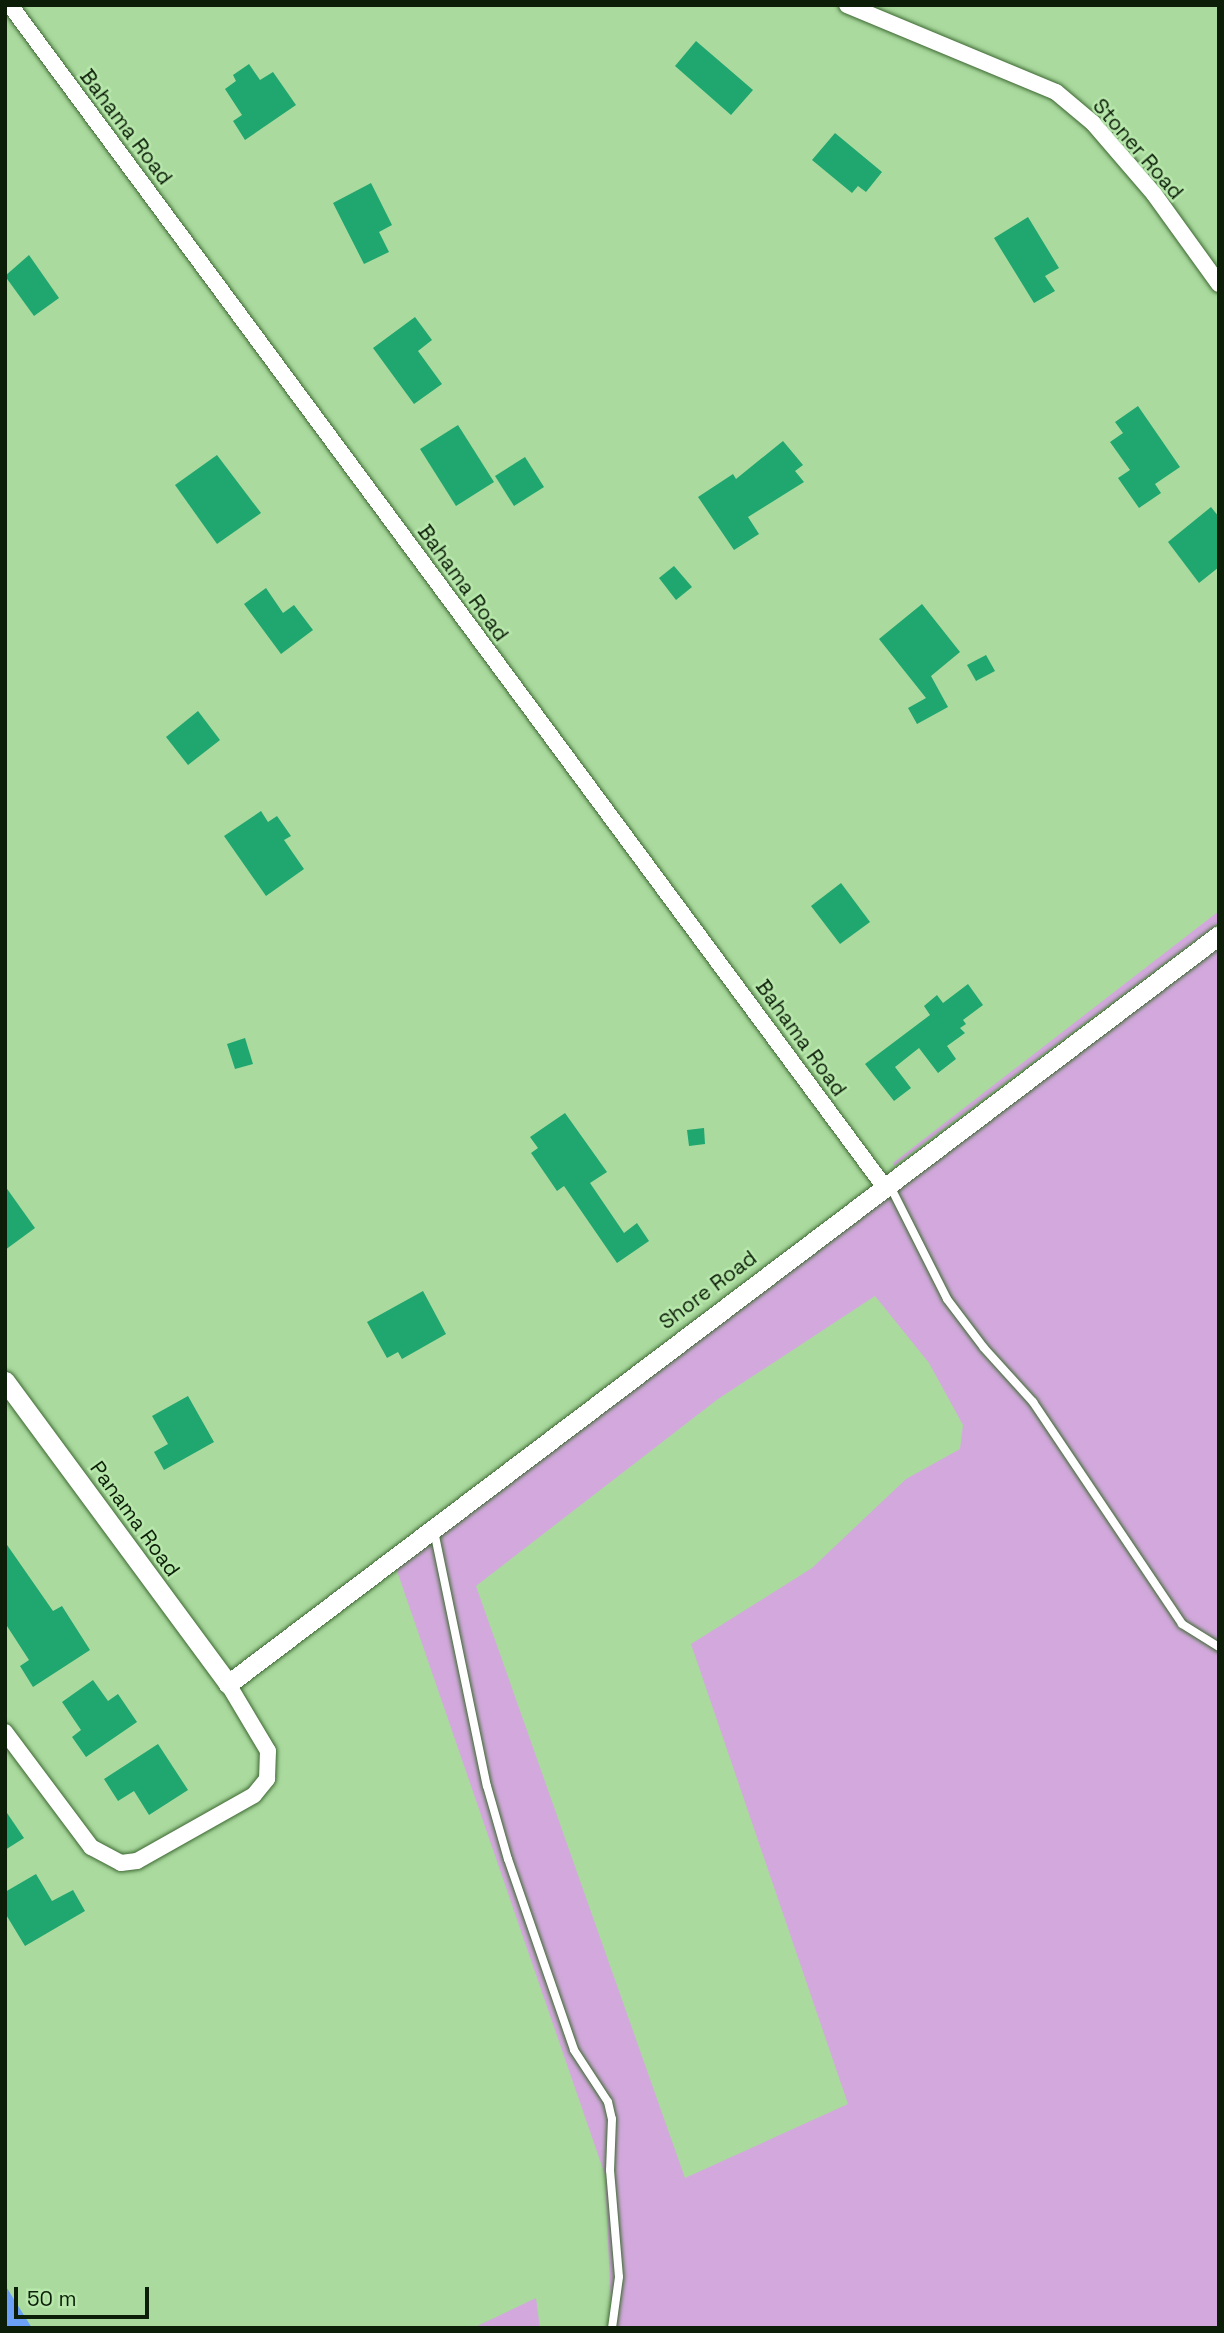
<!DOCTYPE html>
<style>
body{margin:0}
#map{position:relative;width:1224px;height:2333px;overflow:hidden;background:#aada9e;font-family:"Space Grotesk",sans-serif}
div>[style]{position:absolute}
.green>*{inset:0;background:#d3a9dd}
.water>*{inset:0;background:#6ba1f7}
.building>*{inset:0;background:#1fa76f}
.roads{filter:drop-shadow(0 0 2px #3d6832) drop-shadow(0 0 2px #3d6832)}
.service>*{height:8px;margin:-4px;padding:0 4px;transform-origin:4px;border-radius:4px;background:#fff}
.minor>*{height:16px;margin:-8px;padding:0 8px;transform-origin:8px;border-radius:8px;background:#fff}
.tertiary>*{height:19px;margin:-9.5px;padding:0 9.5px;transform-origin:9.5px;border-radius:9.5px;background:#fff}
span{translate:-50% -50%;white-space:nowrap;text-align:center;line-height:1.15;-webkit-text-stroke:5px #b7e7ab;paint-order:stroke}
.street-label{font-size:21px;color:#0c1e08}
.frame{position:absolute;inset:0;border:7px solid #0c1e08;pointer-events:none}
.scale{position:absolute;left:14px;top:2287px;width:135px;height:32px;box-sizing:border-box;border:4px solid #0c1e08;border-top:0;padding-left:9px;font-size:21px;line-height:24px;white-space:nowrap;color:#0c1e08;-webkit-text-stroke:5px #b7e7ab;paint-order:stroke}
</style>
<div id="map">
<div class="green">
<div style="clip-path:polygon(1219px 911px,1219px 923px,894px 1166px,893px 1163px)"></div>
<div style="clip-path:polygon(evenodd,1219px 947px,1219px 2328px,612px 2328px,605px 2175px,396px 1568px,1219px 947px,875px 1296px,929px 1363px,963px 1425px,960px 1449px,906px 1479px,812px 1568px,691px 1644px,848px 2104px,685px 2178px,476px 1586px,718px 1399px,875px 1296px)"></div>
<div style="clip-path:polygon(536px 2298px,540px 2328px,473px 2328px)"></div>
</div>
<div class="water">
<div style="clip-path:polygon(5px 2285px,32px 2328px,5px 2328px)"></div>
</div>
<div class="building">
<div style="clip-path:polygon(696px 41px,753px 90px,731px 115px,675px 66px)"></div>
<div style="clip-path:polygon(249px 64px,260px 80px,273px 72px,296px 105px,245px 140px,233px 121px,242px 115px,225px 89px,236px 81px,233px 75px)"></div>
<div style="clip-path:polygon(835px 133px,882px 172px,866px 192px,858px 186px,852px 193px,812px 160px)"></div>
<div style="clip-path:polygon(371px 183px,392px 225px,379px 232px,389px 252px,364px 264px,333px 203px)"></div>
<div style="clip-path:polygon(1028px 217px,1059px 268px,1045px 276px,1055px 291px,1034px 303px,994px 238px)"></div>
<div style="clip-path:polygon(29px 255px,59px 298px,34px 316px,5px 276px)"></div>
<div style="clip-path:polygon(415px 317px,432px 340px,418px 351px,442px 384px,414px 404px,373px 348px)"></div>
<div style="clip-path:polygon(1138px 406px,1180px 467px,1155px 484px,1161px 493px,1139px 508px,1118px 478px,1130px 470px,1110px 442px,1123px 433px,1115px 422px)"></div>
<div style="clip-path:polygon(458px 425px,494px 482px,456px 506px,420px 449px)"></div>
<div style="clip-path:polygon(783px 441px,803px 465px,795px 471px,804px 482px,748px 517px,759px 534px,734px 550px,698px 497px,733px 474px,736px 479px)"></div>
<div style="clip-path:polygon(217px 455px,261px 513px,217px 544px,175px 485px)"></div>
<div style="clip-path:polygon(525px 457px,544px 487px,514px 506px,495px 476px)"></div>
<div style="clip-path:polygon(1211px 507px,1219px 517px,1219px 567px,1199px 583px,1168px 542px)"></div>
<div style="clip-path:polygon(674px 566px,692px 587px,676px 600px,659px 578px)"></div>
<div style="clip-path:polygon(266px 588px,283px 613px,294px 605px,313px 630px,281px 654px,244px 604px)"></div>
<div style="clip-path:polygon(922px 604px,960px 652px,931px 676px,948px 707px,917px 724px,908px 708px,926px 698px,879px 639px)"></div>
<div style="clip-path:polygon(986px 655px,995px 671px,976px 681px,967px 665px)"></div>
<div style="clip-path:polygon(198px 711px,220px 740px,188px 765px,166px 737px)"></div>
<div style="clip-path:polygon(261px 811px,268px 822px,277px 816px,291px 836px,284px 840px,304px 869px,266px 896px,224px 836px)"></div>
<div style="clip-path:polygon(841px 883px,870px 922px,840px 944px,811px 906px)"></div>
<div style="clip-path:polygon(968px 984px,983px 1005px,963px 1020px,966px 1024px,960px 1028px,965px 1033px,947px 1046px,956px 1059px,938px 1073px,919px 1048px,895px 1067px,911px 1088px,894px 1101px,865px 1064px,930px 1015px,924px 1006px,937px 995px,943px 1003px)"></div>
<div style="clip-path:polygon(245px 1038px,253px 1064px,235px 1069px,227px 1044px)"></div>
<div style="clip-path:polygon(565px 1113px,607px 1172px,590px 1183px,624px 1233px,637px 1223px,649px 1241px,617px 1263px,564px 1186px,557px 1191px,531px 1153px,538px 1148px,530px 1137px)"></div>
<div style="clip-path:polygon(704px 1128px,705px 1144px,689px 1146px,687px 1130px)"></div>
<div style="clip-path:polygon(5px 1186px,35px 1228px,5px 1250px)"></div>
<div style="clip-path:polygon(423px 1291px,446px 1334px,402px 1359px,398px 1352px,387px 1358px,367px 1322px)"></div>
<div style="clip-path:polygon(188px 1396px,214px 1442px,164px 1470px,154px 1452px,168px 1444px,152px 1416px)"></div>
<div style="clip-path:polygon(5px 1542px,53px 1611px,62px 1606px,90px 1650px,33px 1687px,20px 1666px,29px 1660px,5px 1623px)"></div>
<div style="clip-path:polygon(93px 1680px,108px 1701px,118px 1694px,137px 1722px,86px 1757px,72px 1737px,81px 1730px,62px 1702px)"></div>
<div style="clip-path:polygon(158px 1744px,188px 1790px,149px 1815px,134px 1791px,118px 1801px,104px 1779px)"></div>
<div style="clip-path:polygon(5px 1810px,24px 1838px,5px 1850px)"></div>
<div style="clip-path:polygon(36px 1874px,52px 1901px,73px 1890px,85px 1911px,25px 1946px,5px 1913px,5px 1892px)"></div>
</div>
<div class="roads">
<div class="service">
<div style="left:889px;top:1184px;width:129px;rotate:63.2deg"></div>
<div style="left:947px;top:1299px;width:61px;rotate:52.9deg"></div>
<div style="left:984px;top:1348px;width:73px;rotate:47.8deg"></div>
<div style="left:1033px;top:1402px;width:267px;rotate:56.1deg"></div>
<div style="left:1182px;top:1624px;width:44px;rotate:31.9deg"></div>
<div style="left:434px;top:1531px;width:260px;rotate:78.3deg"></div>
<div style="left:487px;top:1786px;width:76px;rotate:74deg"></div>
<div style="left:508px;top:1859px;width:202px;rotate:70.9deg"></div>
<div style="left:574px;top:2050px;width:62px;rotate:56.8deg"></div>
<div style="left:608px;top:2102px;width:17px;rotate:77deg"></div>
<div style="left:612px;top:2119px;width:51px;rotate:92.2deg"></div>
<div style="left:610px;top:2170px;width:107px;rotate:85.2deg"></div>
<div style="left:619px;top:2277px;width:51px;rotate:97.8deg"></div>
</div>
<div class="minor">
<div style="left:10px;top:5px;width:1468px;rotate:53.5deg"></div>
<div style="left:847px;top:5px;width:226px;rotate:22.6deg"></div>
<div style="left:1056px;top:92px;width:48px;rotate:40deg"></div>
<div style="left:1093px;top:123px;width:94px;rotate:49.3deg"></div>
<div style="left:1154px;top:194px;width:111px;rotate:54.2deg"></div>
<div style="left:5px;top:1732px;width:144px;rotate:53.2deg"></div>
<div style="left:91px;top:1847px;width:34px;rotate:28deg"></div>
<div style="left:121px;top:1863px;width:16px;rotate:-7deg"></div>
<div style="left:137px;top:1861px;width:134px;rotate:-29.4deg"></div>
<div style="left:254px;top:1795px;width:21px;rotate:-51deg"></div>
<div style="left:267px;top:1779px;width:28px;rotate:-88deg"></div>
<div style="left:268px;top:1751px;width:78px;rotate:-120.8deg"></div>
</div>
<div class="tertiary">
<div style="left:5px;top:1381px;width:376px;rotate:53.6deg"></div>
<div style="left:228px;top:1684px;width:1242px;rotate:-37.08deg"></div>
</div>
</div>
<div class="street-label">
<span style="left:126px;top:127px;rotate:53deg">Bahama Road</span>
<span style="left:1138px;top:149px;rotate:49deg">Stoner Road</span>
<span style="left:463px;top:583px;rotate:54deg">Bahama Road</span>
<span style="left:801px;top:1038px;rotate:54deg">Bahama Road</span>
<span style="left:708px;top:1290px;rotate:-37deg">Shore Road</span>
<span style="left:135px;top:1519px;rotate:54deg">Panama Road</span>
</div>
<div class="frame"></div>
<div class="scale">50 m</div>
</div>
